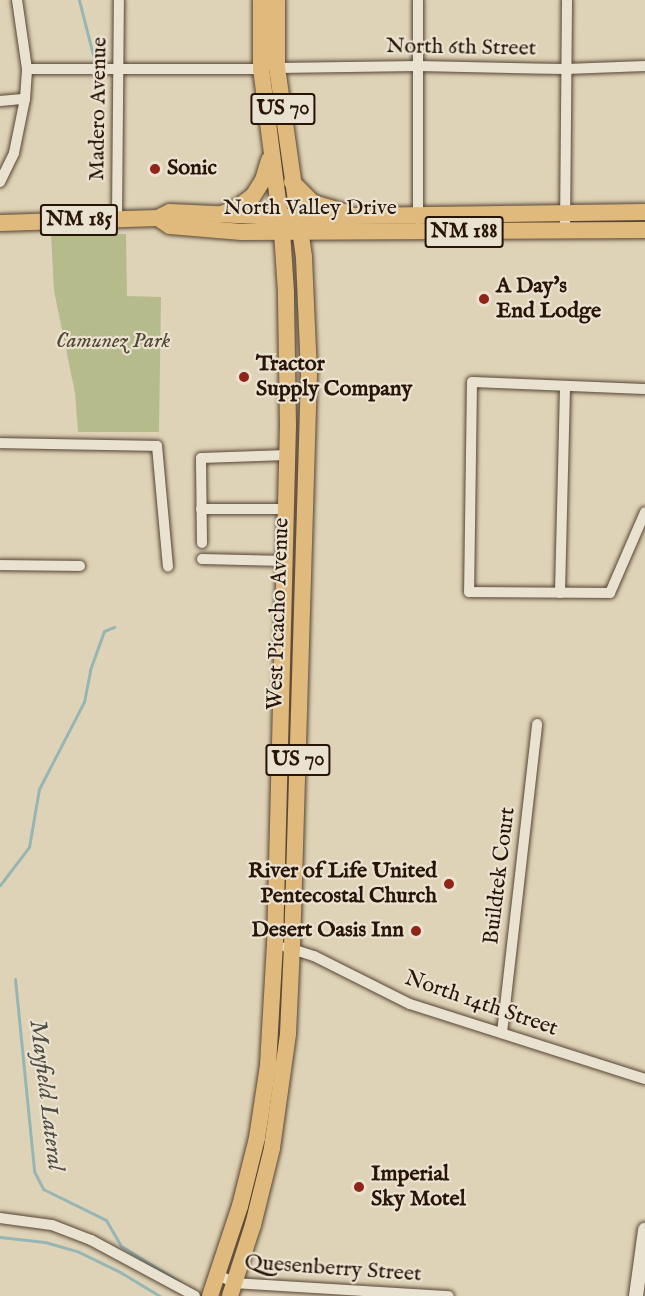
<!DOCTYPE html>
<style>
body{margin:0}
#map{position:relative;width:645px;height:1296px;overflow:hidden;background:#dfd3b7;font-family:"IM FELL English",serif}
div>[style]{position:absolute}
.green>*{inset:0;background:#b6bb8c}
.stream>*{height:3px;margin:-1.5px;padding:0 1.5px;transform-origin:1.5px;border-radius:1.5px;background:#95b6b5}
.roads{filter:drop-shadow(0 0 2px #564433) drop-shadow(0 0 2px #564433)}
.minor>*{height:10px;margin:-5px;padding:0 5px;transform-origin:5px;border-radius:5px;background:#eae2d0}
.tertiary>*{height:14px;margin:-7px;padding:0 7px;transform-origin:7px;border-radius:7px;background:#eae2d0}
.primary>*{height:16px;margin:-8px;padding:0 8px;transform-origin:8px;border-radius:8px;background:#e0ba7c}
.dots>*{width:16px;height:16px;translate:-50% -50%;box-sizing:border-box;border:3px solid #eae2d0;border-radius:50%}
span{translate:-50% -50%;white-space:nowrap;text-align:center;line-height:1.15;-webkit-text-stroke:4.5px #eae2d0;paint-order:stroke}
.shield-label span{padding:2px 4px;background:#eae2d0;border:2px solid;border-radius:4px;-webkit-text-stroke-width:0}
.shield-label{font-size:21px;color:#291507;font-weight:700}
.street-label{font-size:22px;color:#291507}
.poi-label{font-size:22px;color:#291507;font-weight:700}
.left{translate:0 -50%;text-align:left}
.right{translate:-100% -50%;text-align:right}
.park-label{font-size:22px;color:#53472f;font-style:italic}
.water-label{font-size:24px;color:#4f4d44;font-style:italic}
</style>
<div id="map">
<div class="green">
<div style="clip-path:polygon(51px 234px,126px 234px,127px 296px,161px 297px,159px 432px,78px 432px,75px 393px,54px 291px)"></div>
</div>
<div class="stream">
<div style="left:79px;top:0;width:57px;rotate:75.7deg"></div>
<div style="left:0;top:885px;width:48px;rotate:-52.7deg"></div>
<div style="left:29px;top:847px;width:59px;rotate:-80.2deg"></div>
<div style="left:39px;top:789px;width:98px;rotate:-62.7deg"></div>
<div style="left:84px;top:702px;width:33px;rotate:-79deg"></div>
<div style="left:90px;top:670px;width:41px;rotate:-70.3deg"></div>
<div style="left:104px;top:631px;width:11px;rotate:-22deg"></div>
<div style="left:15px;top:979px;width:193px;rotate:84.3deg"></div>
<div style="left:34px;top:1171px;width:20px;rotate:63deg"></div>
<div style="left:43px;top:1189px;width:70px;rotate:26.2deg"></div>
<div style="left:106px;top:1220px;width:30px;rotate:60deg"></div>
<div style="left:121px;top:1246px;width:69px;rotate:31.4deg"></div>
<div style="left:0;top:1237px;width:45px;rotate:6.3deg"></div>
<div style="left:45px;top:1242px;width:35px;rotate:16deg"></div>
<div style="left:79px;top:1252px;width:46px;rotate:26deg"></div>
<div style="left:120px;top:1272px;width:47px;rotate:31deg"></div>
</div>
<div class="roads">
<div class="minor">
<div style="left:277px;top:68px;width:141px;rotate:-0.8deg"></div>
<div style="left:418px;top:66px;width:148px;rotate:1.2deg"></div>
<div style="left:566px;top:69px;width:79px;rotate:-2.2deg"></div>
<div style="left:27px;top:69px;width:234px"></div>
<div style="left:0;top:101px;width:25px;rotate:-5deg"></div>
<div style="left:0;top:182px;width:32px;rotate:-64deg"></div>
<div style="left:14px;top:153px;width:55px;rotate:-78.5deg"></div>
<div style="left:25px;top:99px;width:30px;rotate:-86deg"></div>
<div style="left:27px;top:69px;width:70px;rotate:-98.2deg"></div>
<div style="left:117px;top:218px;width:218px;rotate:-89.5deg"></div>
<div style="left:418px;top:219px;width:219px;rotate:-90deg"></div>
<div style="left:565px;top:231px;width:231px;rotate:-89.5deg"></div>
<div style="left:645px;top:389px;width:173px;rotate:-177.7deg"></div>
<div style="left:472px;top:382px;width:210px;rotate:90.8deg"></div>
<div style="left:469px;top:592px;width:141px;rotate:0.4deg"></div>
<div style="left:610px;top:593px;width:88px;rotate:-66.6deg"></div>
<div style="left:0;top:443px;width:157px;rotate:1.1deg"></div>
<div style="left:157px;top:446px;width:121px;rotate:84.8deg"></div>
<div style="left:201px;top:509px;width:85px"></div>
<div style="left:202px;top:543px;width:85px;rotate:-90.7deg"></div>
<div style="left:201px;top:458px;width:86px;rotate:-2deg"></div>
<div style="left:202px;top:559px;width:83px;rotate:1.4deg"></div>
<div style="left:0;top:565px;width:80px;rotate:0.7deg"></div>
<div style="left:560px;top:593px;width:207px;rotate:-88.6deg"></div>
<div style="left:286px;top:947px;width:29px;rotate:18deg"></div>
<div style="left:314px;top:956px;width:107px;rotate:26.6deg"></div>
<div style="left:410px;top:1004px;width:247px;rotate:17.7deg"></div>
<div style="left:502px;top:1033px;width:311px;rotate:-83.5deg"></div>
<div style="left:0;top:1218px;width:52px;rotate:7.7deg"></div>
<div style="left:52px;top:1225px;width:42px;rotate:21deg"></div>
<div style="left:91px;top:1240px;width:118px;rotate:28.3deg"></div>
<div style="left:217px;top:1274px;width:19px;rotate:28deg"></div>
<div style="left:234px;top:1283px;width:215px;rotate:3.5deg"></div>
</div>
<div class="tertiary">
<div style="left:636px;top:1296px;width:67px;rotate:-82.2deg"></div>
</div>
<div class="primary">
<div style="left:292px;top:182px;width:30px;rotate:45deg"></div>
<div style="left:313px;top:203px;width:33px;rotate:16deg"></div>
<div style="left:222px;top:214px;width:16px;rotate:-22deg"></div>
<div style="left:237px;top:208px;width:20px;rotate:-37deg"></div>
<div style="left:253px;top:196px;width:19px;rotate:-58deg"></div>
<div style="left:263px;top:180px;width:21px;rotate:-73deg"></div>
<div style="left:158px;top:218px;width:14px;rotate:34deg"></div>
<div style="left:170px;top:226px;width:72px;rotate:4.8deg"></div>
<div style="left:242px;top:232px;width:403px;rotate:-0.3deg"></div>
<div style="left:0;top:223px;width:158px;rotate:-1.8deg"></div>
<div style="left:158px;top:218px;width:13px;rotate:-27deg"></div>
<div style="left:170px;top:212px;width:110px;rotate:2.6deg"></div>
<div style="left:280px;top:217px;width:365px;rotate:-0.8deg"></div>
<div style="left:210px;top:1296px;width:95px;rotate:-71.6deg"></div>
<div style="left:240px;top:1206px;width:70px;rotate:-76deg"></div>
<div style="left:257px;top:1138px;width:74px;rotate:-81.4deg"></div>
<div style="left:268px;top:1065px;width:120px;rotate:-86.7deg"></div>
<div style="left:275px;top:945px;width:519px;rotate:-88.57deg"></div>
<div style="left:288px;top:426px;width:134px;rotate:-90.9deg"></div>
<div style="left:286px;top:292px;width:60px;rotate:-93.8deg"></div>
<div style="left:282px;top:232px;width:164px;rotate:-97.3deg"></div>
<div style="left:261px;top:69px;width:69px;rotate:-90deg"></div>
<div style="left:230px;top:1296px;width:75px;rotate:-72.1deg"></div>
<div style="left:253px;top:1225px;width:79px;rotate:-76.1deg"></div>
<div style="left:272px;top:1148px;width:115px;rotate:-82deg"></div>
<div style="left:288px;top:1034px;width:87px;rotate:-87.4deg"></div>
<div style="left:292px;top:947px;width:574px;rotate:-88.3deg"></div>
<div style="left:309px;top:373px;width:116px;rotate:-92.5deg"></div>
<div style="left:304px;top:257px;width:191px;rotate:-98.1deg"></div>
<div style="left:277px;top:68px;width:68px;rotate:-90deg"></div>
</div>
</div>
<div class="dots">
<div style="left:155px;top:169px;background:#8f2418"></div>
<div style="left:484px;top:299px;background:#8f2418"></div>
<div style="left:244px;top:377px;background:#8f2418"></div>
<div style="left:449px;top:884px;background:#8f2418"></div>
<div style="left:416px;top:931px;background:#8f2418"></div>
<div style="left:359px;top:1187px;background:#8f2418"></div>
</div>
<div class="shield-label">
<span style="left:283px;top:109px">US 70</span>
<span style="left:79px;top:220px">NM 185</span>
<span style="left:464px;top:232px">NM 188</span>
<span style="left:298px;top:760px">US 70</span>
</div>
<div class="street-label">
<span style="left:461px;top:48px;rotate:1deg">North 6th Street</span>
<span style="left:99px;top:109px;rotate:-89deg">Madero Avenue</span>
<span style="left:310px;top:209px">North Valley Drive</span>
<span style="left:279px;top:614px;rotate:-88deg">West Picacho Avenue</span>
<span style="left:500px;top:876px;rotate:-83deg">Buildtek Court</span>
<span style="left:481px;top:1004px;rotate:19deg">North 14th Street</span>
<span style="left:333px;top:1269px;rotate:4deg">Quesenberry Street</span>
</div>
<div class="poi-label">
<span class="left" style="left:167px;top:169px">Sonic</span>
<span class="left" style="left:496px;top:299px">A Day's<br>End Lodge</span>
<span class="left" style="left:256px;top:377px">Tractor<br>Supply Company</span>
<span class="right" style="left:437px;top:884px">River of Life United<br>Pentecostal Church</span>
<span class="right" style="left:404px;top:931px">Desert Oasis Inn</span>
<span class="left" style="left:371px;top:1187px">Imperial<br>Sky Motel</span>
</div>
<div class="park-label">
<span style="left:113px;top:342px">Camunez Park</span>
</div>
<div class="water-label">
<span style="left:46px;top:1095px;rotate:83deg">Mayfield Lateral</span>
</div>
</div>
